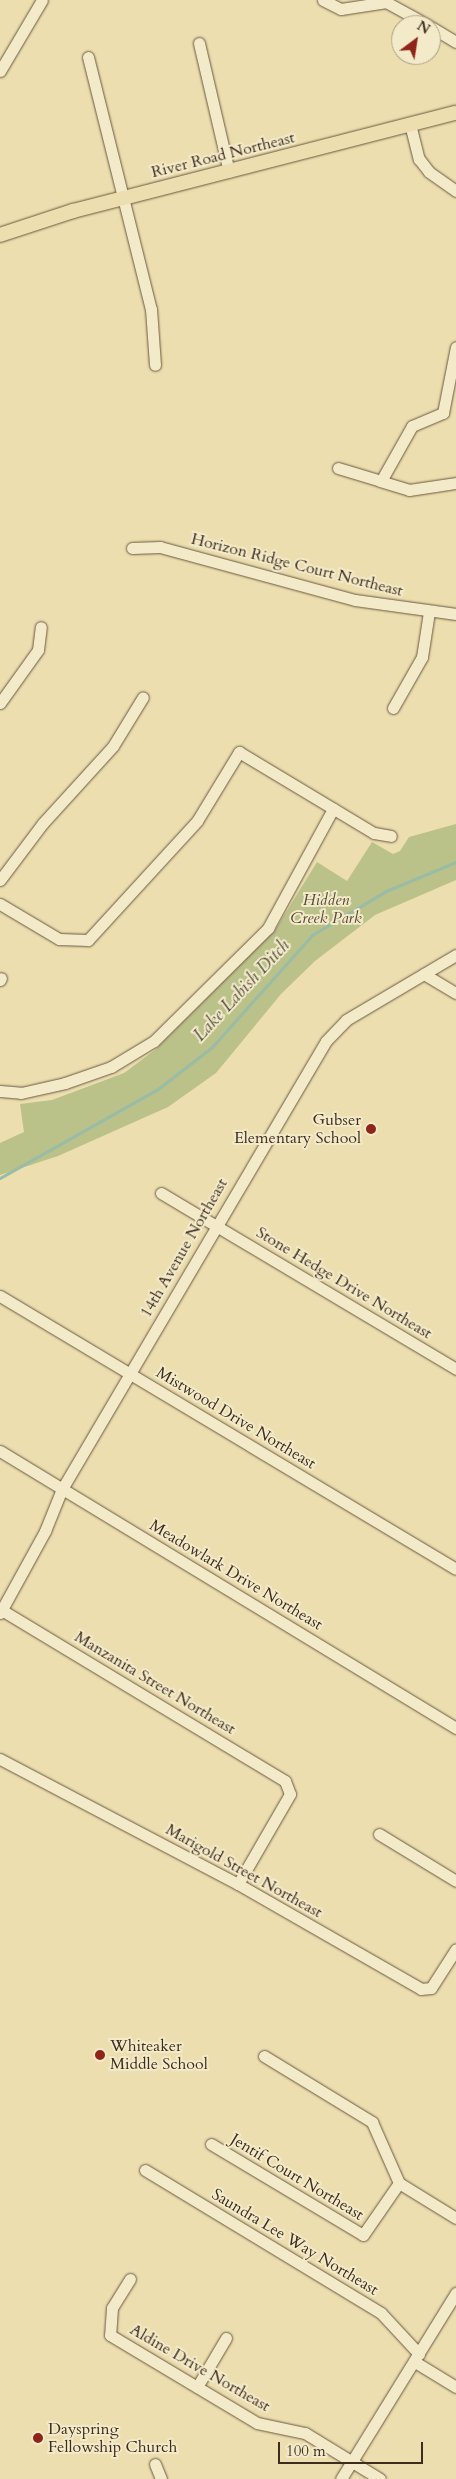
<!DOCTYPE html>
<style>
body{margin:0}
#map{position:relative;width:456px;height:2479px;overflow:hidden;background:#ecdeae;font-family:Cardo,serif}
div>[style]{position:absolute}
.green>*{inset:0;background:#bac189}
.stream>*{height:3px;margin:-1.5px;padding:0 1.5px;transform-origin:1.5px;border-radius:1.5px;background:#99bca7}
.roads{filter:drop-shadow(0 0 1px #6a5841) drop-shadow(0 0 1px #6a5841)}
.minor>*{height:11px;margin:-5.5px;padding:0 5.5px;transform-origin:5.5px;border-radius:5.5px;background:#f3eaca}
.major>*{height:14px;margin:-7px;padding:0 7px;transform-origin:7px;border-radius:7px;background:#ecdeae}
.dots>*{width:14px;height:14px;translate:-50% -50%;box-sizing:border-box;border:2px solid #f3eaca;border-radius:50%}
span{translate:-50% -50%;white-space:nowrap;text-align:center;line-height:1.15;-webkit-text-stroke:4px #f3eaca;paint-order:stroke}
.street-label{font-size:16px;color:#3e2c1d}
.park-label{font-size:16px;color:#574a33;font-style:italic}
.poi-label{font-size:16px;color:#3e2c1d}
.right{translate:-100% -50%;text-align:right}
.left{translate:0 -50%;text-align:left}
.water-label{font-size:18px;color:#555040;font-style:italic}
.north{position:absolute;left:391px;top:15px;width:50px;height:50px;box-sizing:border-box;background:#f3eaca;border:1px solid #ab9e85;border-radius:50%;rotate:31deg;font-size:14px;font-weight:700;line-height:20px;text-align:center;color:#3e2c1d}
.north::after{content:'';display:block;margin:auto;width:18px;height:22px;background:#8f2418;clip-path:polygon(50% 0,100% 100%,50% 72%,0 100%)}
.scale{position:absolute;left:278px;top:2442px;width:145px;height:22px;box-sizing:border-box;border:2px solid #3e2c1d;border-top:0;padding-left:6px;font-size:15px;line-height:18px;white-space:nowrap;color:#3e2c1d;-webkit-text-stroke:4px #f3eaca;paint-order:stroke}
</style>
<div id="map">
<div class="green">
<div style="clip-path:polygon(456px 824px,456px 880px,375px 915px,315px 961px,281px 994px,216px 1073px,168px 1107px,58px 1156px,0 1175px,0 1143px,24px 1132px,20px 1104px,52px 1100px,124px 1073px,155px 1050px,275px 930px,317px 862px,347px 881px,372px 842px,393px 854px,400px 851px,409px 837px)"></div>
</div>
<div class="stream">
<div style="left:0;top:1178px;width:181px;rotate:-29.4deg"></div>
<div style="left:158px;top:1089px;width:68px;rotate:-37.9deg"></div>
<div style="left:212px;top:1047px;width:150px;rotate:-48.2deg"></div>
<div style="left:312px;top:935px;width:86px;rotate:-30.7deg"></div>
<div style="left:386px;top:891px;width:76px;rotate:-22.5deg"></div>
</div>
<div class="roads">
<div class="minor">
<div style="left:323px;top:0;width:20px;rotate:27deg"></div>
<div style="left:341px;top:9px;width:46px;rotate:-8.8deg"></div>
<div style="left:386px;top:2px;width:48px;rotate:28.7deg"></div>
<div style="left:431px;top:27px;width:29px;rotate:31deg"></div>
<div style="left:199px;top:43px;width:132px;rotate:76.9deg"></div>
<div style="left:88px;top:57px;width:260px;rotate:76deg"></div>
<div style="left:151px;top:309px;width:56px;rotate:85.9deg"></div>
<div style="left:0;top:71px;width:82px;rotate:-59.4deg"></div>
<div style="left:411px;top:128px;width:32px;rotate:76deg"></div>
<div style="left:419px;top:159px;width:16px;rotate:52deg"></div>
<div style="left:429px;top:172px;width:33px;rotate:35deg"></div>
<div style="left:338px;top:468px;width:45px;rotate:16.8deg"></div>
<div style="left:381px;top:481px;width:63px;rotate:-60.6deg"></div>
<div style="left:412px;top:426px;width:34px;rotate:-23deg"></div>
<div style="left:443px;top:413px;width:67px;rotate:-78.9deg"></div>
<div style="left:380px;top:481px;width:30px;rotate:17deg"></div>
<div style="left:409px;top:490px;width:48px;rotate:-8.5deg"></div>
<div style="left:132px;top:548px;width:28px;rotate:-2deg"></div>
<div style="left:160px;top:547px;width:202px;rotate:15.2deg"></div>
<div style="left:355px;top:600px;width:102px;rotate:7.9deg"></div>
<div style="left:0;top:703px;width:65px;rotate:-54.4deg"></div>
<div style="left:38px;top:650px;width:23px;rotate:-83deg"></div>
<div style="left:393px;top:708px;width:59px;rotate:-60.4deg"></div>
<div style="left:422px;top:657px;width:46px;rotate:-81.2deg"></div>
<div style="left:0;top:880px;width:71px;rotate:-53deg"></div>
<div style="left:43px;top:823px;width:104px;rotate:-47.7deg"></div>
<div style="left:113px;top:746px;width:57px;rotate:-58.5deg"></div>
<div style="left:0;top:904px;width:69px;rotate:30.7deg"></div>
<div style="left:59px;top:939px;width:29px;rotate:2deg"></div>
<div style="left:88px;top:940px;width:161px;rotate:-47.5deg"></div>
<div style="left:197px;top:821px;width:81px;rotate:-58.7deg"></div>
<div style="left:239px;top:752px;width:157px;rotate:31deg"></div>
<div style="left:374px;top:833px;width:17px;rotate:10deg"></div>
<div style="left:424px;top:974px;width:37px;rotate:31deg"></div>
<div style="left:0;top:980px;width:2px;rotate:-63deg"></div>
<div style="left:0;top:1091px;width:21px;rotate:5deg"></div>
<div style="left:21px;top:1093px;width:45px;rotate:-12.8deg"></div>
<div style="left:65px;top:1083px;width:49px;rotate:-19.2deg"></div>
<div style="left:111px;top:1067px;width:50px;rotate:-31.2deg"></div>
<div style="left:154px;top:1041px;width:161px;rotate:-44.7deg"></div>
<div style="left:268px;top:928px;width:136px;rotate:-61.4deg"></div>
<div style="left:161px;top:1193px;width:344px;rotate:30.8deg"></div>
<div style="left:0;top:1296px;width:531px;rotate:30.91deg"></div>
<div style="left:0;top:1451px;width:534px;rotate:31.28deg"></div>
<div style="left:0;top:1609px;width:333px;rotate:31.1deg"></div>
<div style="left:285px;top:1781px;width:14px;rotate:69deg"></div>
<div style="left:290px;top:1794px;width:104px;rotate:120deg"></div>
<div style="left:0;top:1613px;width:94px;rotate:-61.2deg"></div>
<div style="left:45px;top:1531px;width:45px;rotate:-68deg"></div>
<div style="left:62px;top:1489px;width:520px;rotate:-59.49deg"></div>
<div style="left:326px;top:1041px;width:29px;rotate:-46deg"></div>
<div style="left:346px;top:1020px;width:128px;rotate:-30.6deg"></div>
<div style="left:0;top:1759px;width:269px;rotate:27.7deg"></div>
<div style="left:238px;top:1884px;width:211px;rotate:29.8deg"></div>
<div style="left:421px;top:1989px;width:10px;rotate:-6deg"></div>
<div style="left:431px;top:1988px;width:46px;rotate:-57.3deg"></div>
<div style="left:379px;top:1834px;width:90px;rotate:31.4deg"></div>
<div style="left:264px;top:2056px;width:127px;rotate:31.4deg"></div>
<div style="left:372px;top:2122px;width:67px;rotate:66.1deg"></div>
<div style="left:399px;top:2183px;width:67px;rotate:31.6deg"></div>
<div style="left:211px;top:2144px;width:177px;rotate:30.9deg"></div>
<div style="left:363px;top:2235px;width:63px;rotate:-55.3deg"></div>
<div style="left:145px;top:2170px;width:276px;rotate:31.2deg"></div>
<div style="left:381px;top:2313px;width:56px;rotate:47.2deg"></div>
<div style="left:130px;top:2279px;width:34px;rotate:122deg"></div>
<div style="left:112px;top:2308px;width:27px;rotate:94deg"></div>
<div style="left:110px;top:2335px;width:171px;rotate:30.9deg"></div>
<div style="left:257px;top:2423px;width:49px;rotate:11.8deg"></div>
<div style="left:305px;top:2433px;width:88px;rotate:31.5deg"></div>
<div style="left:415px;top:2362px;width:48px;rotate:31.4deg"></div>
<div style="left:197px;top:2387px;width:57px;rotate:-59.4deg"></div>
<div style="left:155px;top:2464px;width:16px;rotate:68deg"></div>
<div style="left:341px;top:2479px;width:219px;rotate:-58.3deg"></div>
</div>
<div class="major">
<div style="left:0;top:235px;width:77px;rotate:-18.2deg"></div>
<div style="left:73px;top:211px;width:395px;rotate:-14.4deg"></div>
</div>
</div>
<div class="dots">
<div style="left:371px;top:1129px;background:#8f2418"></div>
<div style="left:100px;top:2055px;background:#8f2418"></div>
<div style="left:38px;top:2438px;background:#8f2418"></div>
</div>
<div class="street-label">
<span style="left:223px;top:155px;rotate:-14deg">River Road Northeast</span>
<span style="left:297px;top:565px;rotate:14deg">Horizon Ridge Court Northeast</span>
<span style="left:184px;top:1248px;rotate:-60deg">14th Avenue Northeast</span>
<span style="left:344px;top:1283px;rotate:31deg">Stone Hedge Drive Northeast</span>
<span style="left:236px;top:1418px;rotate:31deg">Mistwood Drive Northeast</span>
<span style="left:236px;top:1575px;rotate:31deg">Meadowlark Drive Northeast</span>
<span style="left:155px;top:1683px;rotate:31deg">Manzanita Street Northeast</span>
<span style="left:244px;top:1871px;rotate:29deg">Marigold Street Northeast</span>
<span style="left:297px;top:2177px;rotate:31deg">Jentif Court Northeast</span>
<span style="left:295px;top:2242px;rotate:31deg">Saundra Lee Way Northeast</span>
<span style="left:200px;top:2368px;rotate:30deg">Aldine Drive Northeast</span>
</div>
<div class="park-label">
<span style="left:326px;top:909px">Hidden<br>Creek Park</span>
</div>
<div class="poi-label">
<span class="right" style="left:361px;top:1129px">Gubser<br>Elementary School</span>
<span class="left" style="left:110px;top:2055px">Whiteaker<br>Middle School</span>
<span class="left" style="left:48px;top:2438px">Dayspring<br>Fellowship Church</span>
</div>
<div class="water-label">
<span style="left:242px;top:991px;rotate:-47deg">Lake Labish Ditch</span>
</div>
<div class="north">N</div>
<div class="scale">100 m</div>
</div>
